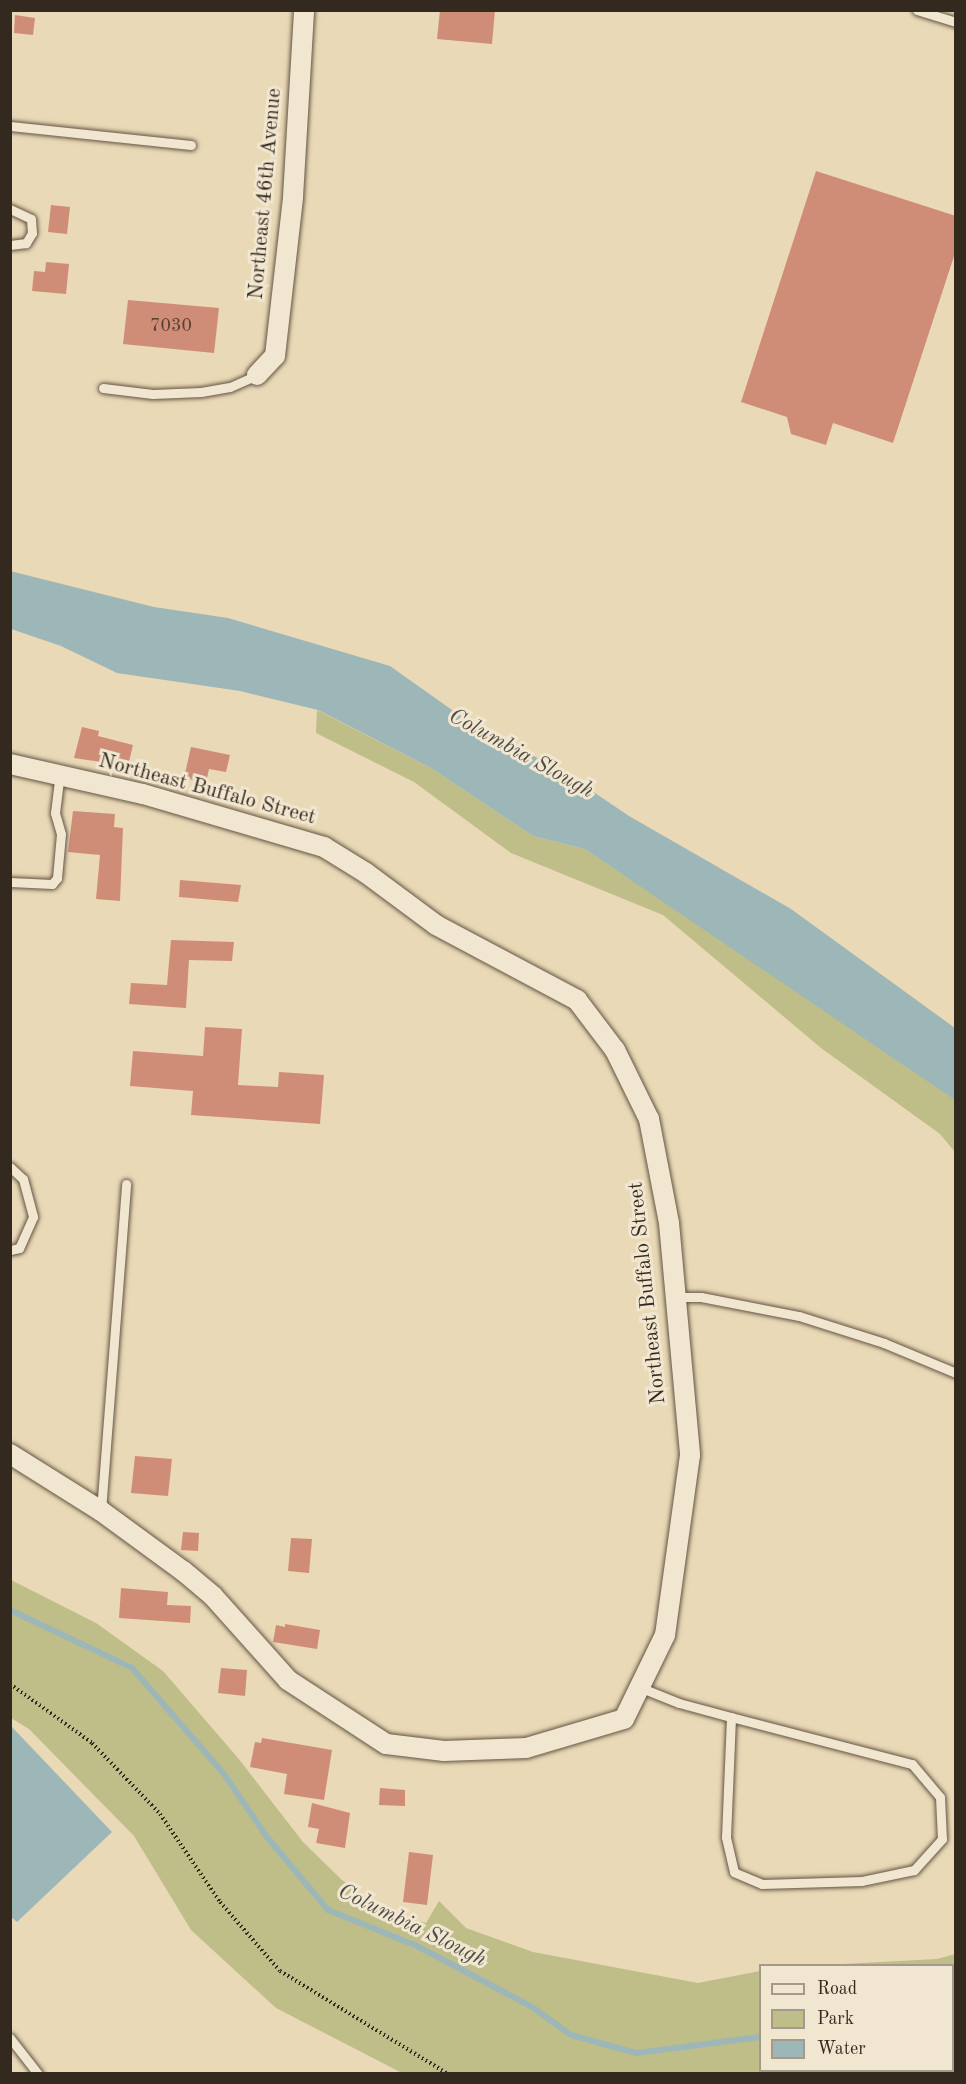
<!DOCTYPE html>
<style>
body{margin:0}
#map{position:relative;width:966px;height:2084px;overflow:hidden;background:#ead9b6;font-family:"Old Standard TT",serif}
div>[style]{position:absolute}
.green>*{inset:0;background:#bfbd88}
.water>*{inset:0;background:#9db7b9}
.stream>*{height:6px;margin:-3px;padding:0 3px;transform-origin:3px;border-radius:3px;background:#9db7b9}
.building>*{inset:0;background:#cf8d77}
.path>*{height:4px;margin-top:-2px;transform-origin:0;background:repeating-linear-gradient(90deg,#34291f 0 1.5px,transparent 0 4.5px)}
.roads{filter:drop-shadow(0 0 2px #625545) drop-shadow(0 0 2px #625545)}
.service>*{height:9px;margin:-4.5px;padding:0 4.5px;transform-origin:4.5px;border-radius:4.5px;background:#f1e6d0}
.minor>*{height:20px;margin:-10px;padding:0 10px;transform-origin:10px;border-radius:10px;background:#f1e6d0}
span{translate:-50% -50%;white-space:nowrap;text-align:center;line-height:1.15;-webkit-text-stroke:6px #f1e6d0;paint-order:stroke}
.number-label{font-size:18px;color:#5b4235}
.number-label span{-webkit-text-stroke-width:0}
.street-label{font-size:21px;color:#34291f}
.water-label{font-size:22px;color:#4e4c46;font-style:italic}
.frame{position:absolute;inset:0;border:12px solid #34291f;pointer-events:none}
.legend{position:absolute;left:759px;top:1964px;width:195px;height:108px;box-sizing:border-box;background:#f1e6d0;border:2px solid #a59a89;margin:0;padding:8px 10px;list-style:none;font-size:18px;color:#34291f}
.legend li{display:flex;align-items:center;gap:12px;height:30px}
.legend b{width:30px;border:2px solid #a59a89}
</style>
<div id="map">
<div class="green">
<div style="clip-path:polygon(317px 710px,431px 768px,533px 836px,585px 849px,920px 1073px,955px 1100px,955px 1152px,940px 1134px,821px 1048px,663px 915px,511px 853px,414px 782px,316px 733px)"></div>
<div style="clip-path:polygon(11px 1580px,96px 1623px,163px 1671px,238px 1758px,303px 1842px,342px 1880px,391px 1914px,426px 1923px,439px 1901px,466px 1928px,533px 1952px,698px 1983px,760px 1971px,760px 2070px,952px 2070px,952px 1966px,824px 1965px,937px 1959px,955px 1954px,955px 2073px,402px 2073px,276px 2008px,191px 1930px,134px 1836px,29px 1729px,11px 1718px)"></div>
</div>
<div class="water">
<div style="clip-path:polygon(10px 571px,154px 607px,228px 618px,390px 666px,469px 722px,564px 772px,629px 816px,791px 909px,955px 1028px,955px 1100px,585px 849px,533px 836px,431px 768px,318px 710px,240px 691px,117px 673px,61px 646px,11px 629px)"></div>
<div style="clip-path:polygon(11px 1726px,112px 1832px,17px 1922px,10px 1916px)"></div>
</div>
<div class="stream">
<div style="left:10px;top:1610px;width:135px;rotate:25.4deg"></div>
<div style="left:132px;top:1668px;width:140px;rotate:49deg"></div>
<div style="left:224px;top:1774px;width:76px;rotate:55.7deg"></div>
<div style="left:267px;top:1837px;width:95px;rotate:50.1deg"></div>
<div style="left:328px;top:1910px;width:96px;rotate:22deg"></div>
<div style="left:417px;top:1946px;width:130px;rotate:27.9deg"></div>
<div style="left:532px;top:2007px;width:48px;rotate:35.7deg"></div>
<div style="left:571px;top:2035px;width:67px;rotate:15.5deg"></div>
<div style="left:636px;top:2053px;width:125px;rotate:-7.4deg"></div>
<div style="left:952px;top:2014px;width:4px;rotate:-14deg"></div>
</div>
<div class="building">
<div style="clip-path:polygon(440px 10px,495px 10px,492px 44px,437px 39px)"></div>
<div style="clip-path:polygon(15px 15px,35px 18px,33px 35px,14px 33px)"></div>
<div style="clip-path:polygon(816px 171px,956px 216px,956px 250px,893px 443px,833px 423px,826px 445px,791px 434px,787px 417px,741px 402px)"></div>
<div style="clip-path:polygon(51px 205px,70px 207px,67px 234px,48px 232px)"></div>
<div style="clip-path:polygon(46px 262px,69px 264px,66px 294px,32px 291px,34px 271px,45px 272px)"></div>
<div style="clip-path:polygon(128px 300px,219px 308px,214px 353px,123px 344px)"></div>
<div style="clip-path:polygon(82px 727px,99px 731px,98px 736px,133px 745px,128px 766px,74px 758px)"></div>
<div style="clip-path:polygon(191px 747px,230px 755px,226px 772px,209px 769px,206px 783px,184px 778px)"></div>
<div style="clip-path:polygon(73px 811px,115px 814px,114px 827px,123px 828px,120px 901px,96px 899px,100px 855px,68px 852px)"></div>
<div style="clip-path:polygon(180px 880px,241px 885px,238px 902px,179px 897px)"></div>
<div style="clip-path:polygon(171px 940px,234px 942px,232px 961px,189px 960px,186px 1008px,129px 1004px,131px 983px,167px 985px)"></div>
<div style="clip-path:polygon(205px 1027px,242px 1029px,238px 1085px,278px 1087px,279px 1072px,324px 1075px,320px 1124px,191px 1115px,193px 1091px,130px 1086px,133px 1051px,203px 1056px)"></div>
<div style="clip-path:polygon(135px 1456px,172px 1459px,168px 1496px,131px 1493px)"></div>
<div style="clip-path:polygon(183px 1532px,199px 1533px,198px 1551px,181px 1550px)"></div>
<div style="clip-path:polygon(291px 1538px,312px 1539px,309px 1573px,288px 1571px)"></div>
<div style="clip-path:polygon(121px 1588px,168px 1592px,167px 1605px,191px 1606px,190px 1623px,119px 1618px)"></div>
<div style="clip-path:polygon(285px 1624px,320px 1630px,317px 1649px,273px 1642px,276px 1625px,285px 1627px)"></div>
<div style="clip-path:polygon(221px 1668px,247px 1670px,245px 1696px,218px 1693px)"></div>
<div style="clip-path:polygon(262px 1738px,332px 1750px,324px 1800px,284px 1794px,287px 1774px,250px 1767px,255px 1742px,261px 1743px)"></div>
<div style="clip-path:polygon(380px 1788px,405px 1790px,405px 1806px,379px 1805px)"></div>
<div style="clip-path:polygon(312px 1803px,350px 1813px,345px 1848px,316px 1843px,319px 1829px,308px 1827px)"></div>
<div style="clip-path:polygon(409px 1852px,433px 1855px,427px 1905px,403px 1902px)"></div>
</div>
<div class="path">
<div style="left:10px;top:1684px;width:101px;rotate:35.7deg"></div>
<div style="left:92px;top:1743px;width:98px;rotate:46.2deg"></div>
<div style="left:160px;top:1814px;width:107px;rotate:55.7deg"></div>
<div style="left:220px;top:1902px;width:91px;rotate:49deg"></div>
<div style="left:280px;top:1971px;width:197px;rotate:31.5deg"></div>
</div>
<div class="roads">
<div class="service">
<div style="left:917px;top:10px;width:41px;rotate:17.1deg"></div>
<div style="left:10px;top:126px;width:182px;rotate:6deg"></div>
<div style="left:10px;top:209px;width:23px;rotate:25deg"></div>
<div style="left:31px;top:219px;width:14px;rotate:86deg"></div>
<div style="left:32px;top:233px;width:12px;rotate:121deg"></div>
<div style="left:26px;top:243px;width:16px;rotate:173deg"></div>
<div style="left:103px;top:388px;width:50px;rotate:6.8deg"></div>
<div style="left:153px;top:394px;width:48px;rotate:-2.4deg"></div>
<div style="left:201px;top:392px;width:29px;rotate:-10deg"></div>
<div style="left:230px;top:387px;width:30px;rotate:-24deg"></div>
<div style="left:10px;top:882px;width:42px;rotate:2.7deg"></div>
<div style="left:52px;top:884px;width:8px;rotate:-50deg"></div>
<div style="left:57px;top:878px;width:44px;rotate:-84.8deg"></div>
<div style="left:61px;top:834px;width:22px;rotate:-106deg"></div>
<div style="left:55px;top:813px;width:38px;rotate:-83deg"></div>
<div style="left:10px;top:1167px;width:18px;rotate:43deg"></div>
<div style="left:23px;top:1179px;width:39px;rotate:75deg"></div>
<div style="left:33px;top:1217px;width:34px;rotate:114deg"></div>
<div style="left:19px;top:1248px;width:9px;rotate:167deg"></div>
<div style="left:674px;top:1297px;width:27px"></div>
<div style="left:701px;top:1297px;width:100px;rotate:11deg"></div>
<div style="left:799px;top:1316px;width:89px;rotate:17.6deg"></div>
<div style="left:884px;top:1343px;width:78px;rotate:22.6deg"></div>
<div style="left:101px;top:1511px;width:328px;rotate:-85.6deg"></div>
<div style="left:639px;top:1687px;width:43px;rotate:21.8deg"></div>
<div style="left:679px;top:1703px;width:54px;rotate:15.1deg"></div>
<div style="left:731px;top:1717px;width:187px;rotate:14.6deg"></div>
<div style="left:912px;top:1764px;width:43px;rotate:49.7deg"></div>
<div style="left:940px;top:1797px;width:42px;rotate:87.3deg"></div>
<div style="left:942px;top:1839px;width:42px;rotate:132.1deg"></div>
<div style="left:914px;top:1870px;width:53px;rotate:168.1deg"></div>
<div style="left:862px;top:1881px;width:100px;rotate:178.3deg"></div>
<div style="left:762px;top:1884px;width:30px;rotate:-157deg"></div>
<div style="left:734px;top:1872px;width:36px;rotate:-103deg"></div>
<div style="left:726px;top:1837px;width:120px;rotate:-87.6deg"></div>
<div style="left:10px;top:2038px;width:46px;rotate:52.1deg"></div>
</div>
<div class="minor">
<div style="left:257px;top:375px;width:26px;rotate:-47deg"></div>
<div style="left:275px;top:356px;width:160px;rotate:-83.5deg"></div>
<div style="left:293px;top:197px;width:187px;rotate:-86.6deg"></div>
<div style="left:10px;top:764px;width:136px;rotate:12.7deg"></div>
<div style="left:143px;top:794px;width:189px;rotate:16.3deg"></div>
<div style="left:324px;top:847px;width:49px;rotate:31.8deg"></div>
<div style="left:366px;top:873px;width:87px;rotate:36.6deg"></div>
<div style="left:436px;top:925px;width:160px;rotate:28deg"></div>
<div style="left:577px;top:1000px;width:63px;rotate:52.8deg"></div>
<div style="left:615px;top:1050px;width:77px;rotate:63.8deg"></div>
<div style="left:649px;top:1119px;width:106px;rotate:79.1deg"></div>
<div style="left:669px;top:1223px;width:233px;rotate:84.8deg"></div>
<div style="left:690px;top:1455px;width:182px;rotate:97.9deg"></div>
<div style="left:665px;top:1635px;width:93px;rotate:116deg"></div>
<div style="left:624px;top:1719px;width:102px;rotate:163.5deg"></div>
<div style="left:526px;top:1748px;width:82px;rotate:177.9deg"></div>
<div style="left:444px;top:1751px;width:58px;rotate:-173.1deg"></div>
<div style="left:386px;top:1744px;width:117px;rotate:-146.9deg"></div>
<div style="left:288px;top:1680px;width:113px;rotate:-131.8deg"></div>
<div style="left:213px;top:1596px;width:39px;rotate:-140deg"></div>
<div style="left:183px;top:1571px;width:102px;rotate:-143.8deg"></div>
<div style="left:101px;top:1511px;width:107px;rotate:-147.9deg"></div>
</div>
</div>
<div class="number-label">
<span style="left:171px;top:326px">7030</span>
</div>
<div class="street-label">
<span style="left:266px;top:194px;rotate:-85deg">Northeast 46th Avenue</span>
<span style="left:207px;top:790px;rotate:15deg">Northeast Buffalo Street</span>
<span style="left:648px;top:1293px;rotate:-96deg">Northeast Buffalo Street</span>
</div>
<div class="water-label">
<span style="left:521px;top:754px;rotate:29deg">Columbia Slough</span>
<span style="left:412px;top:1926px;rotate:26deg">Columbia Slough</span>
</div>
<div class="frame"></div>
<ul class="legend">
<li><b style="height:8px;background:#f1e6d0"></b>Road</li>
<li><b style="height:16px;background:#bfbd88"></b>Park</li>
<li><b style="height:16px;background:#9db7b9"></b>Water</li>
</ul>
</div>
